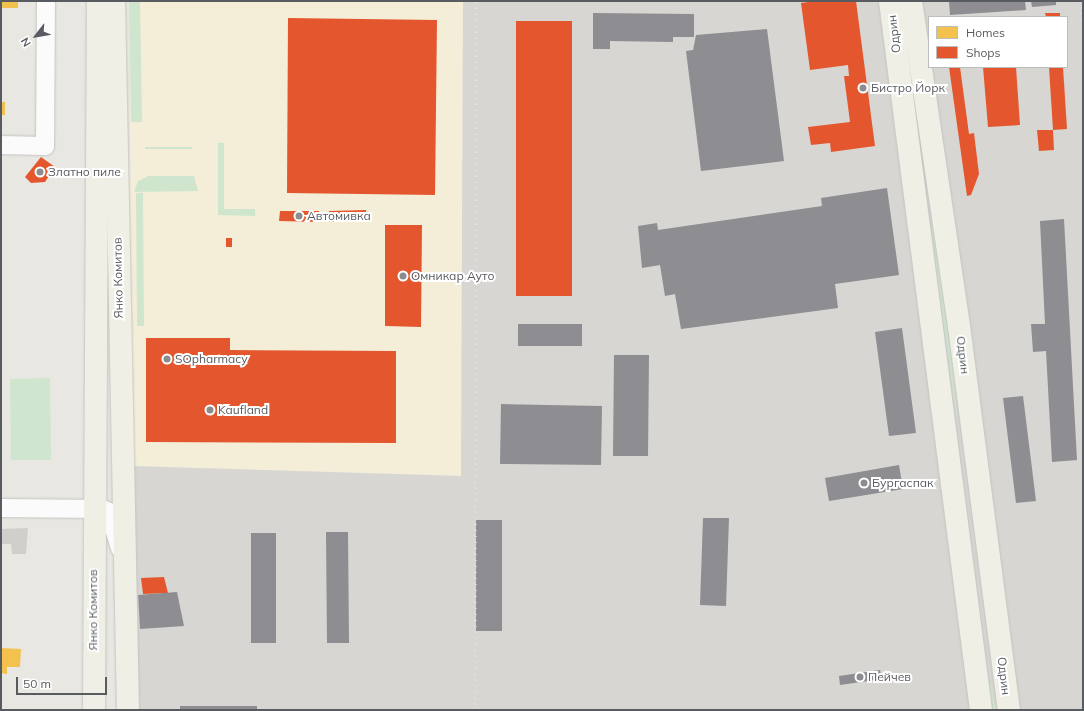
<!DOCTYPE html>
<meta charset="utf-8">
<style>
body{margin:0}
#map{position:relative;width:1084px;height:711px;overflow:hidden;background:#e8e7e2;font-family:Mulish,sans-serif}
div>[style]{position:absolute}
.commercial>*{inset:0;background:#f4eed9}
.industrial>*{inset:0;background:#d7d6d2}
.green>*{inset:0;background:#cfe5cd}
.homes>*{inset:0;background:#f2c14e}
.shops>*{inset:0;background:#e4572e}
.industry>*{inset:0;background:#8d8d92}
.building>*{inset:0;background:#d0cfcc}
.roads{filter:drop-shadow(0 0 1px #c4c4c3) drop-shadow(0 0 1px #c4c4c3)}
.minor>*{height:18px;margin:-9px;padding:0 9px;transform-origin:9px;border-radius:9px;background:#fcfbfb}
.major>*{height:22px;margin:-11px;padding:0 11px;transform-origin:11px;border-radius:11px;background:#f0efe5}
.rail>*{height:3px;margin-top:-1.5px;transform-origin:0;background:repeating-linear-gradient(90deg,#e1e2e1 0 1px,transparent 0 6px)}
.dots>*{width:11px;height:11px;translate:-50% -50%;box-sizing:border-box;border:2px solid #fff;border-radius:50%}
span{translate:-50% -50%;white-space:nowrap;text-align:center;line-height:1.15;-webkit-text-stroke:4px #fff;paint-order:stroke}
.street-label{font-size:12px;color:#585b60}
.poi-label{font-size:12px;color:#585b60}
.left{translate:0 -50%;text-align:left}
.frame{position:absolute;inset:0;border:2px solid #585b60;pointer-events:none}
.legend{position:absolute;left:928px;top:16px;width:140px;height:52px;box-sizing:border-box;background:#fff;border:1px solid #bcbdbf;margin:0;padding:5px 7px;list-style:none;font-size:12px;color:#585b60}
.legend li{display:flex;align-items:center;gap:8px;height:20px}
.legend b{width:20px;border:1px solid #bcbdbf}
.north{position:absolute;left:16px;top:16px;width:40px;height:40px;-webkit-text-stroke:3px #fff;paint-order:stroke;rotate:239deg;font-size:11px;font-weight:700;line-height:16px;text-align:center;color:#585b60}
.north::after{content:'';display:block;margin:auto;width:14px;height:18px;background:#585b60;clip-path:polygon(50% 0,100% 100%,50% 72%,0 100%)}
.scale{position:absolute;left:16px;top:677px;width:91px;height:18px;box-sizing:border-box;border:2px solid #585b60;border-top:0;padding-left:5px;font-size:12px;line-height:14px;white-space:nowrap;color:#585b60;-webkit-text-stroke:3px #fff;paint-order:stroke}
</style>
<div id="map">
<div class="commercial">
<div style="clip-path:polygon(130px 1px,463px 1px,461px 476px,130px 466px)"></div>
</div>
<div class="industrial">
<div style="clip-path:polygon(evenodd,463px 1px,1083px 1px,1083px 710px,131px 710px,130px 466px,461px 476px,463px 1px,929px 17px,1067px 17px,1067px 67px,929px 67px,929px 17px)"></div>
</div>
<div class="green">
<div style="clip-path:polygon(129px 1px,140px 1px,142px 122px,131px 122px)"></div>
<div style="clip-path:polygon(218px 143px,224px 143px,224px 209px,255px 209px,255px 216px,218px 215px)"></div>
<div style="clip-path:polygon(145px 147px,192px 147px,192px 149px,145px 149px)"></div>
<div style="clip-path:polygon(148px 176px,194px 176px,198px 191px,134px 192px,138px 181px)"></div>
<div style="clip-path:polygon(136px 193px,143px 193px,144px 326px,137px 326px)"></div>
<div style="clip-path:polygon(933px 228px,952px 353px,958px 427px,930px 229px)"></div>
<div style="clip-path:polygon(50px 378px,51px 460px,11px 460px,10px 379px)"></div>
<div style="clip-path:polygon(989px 684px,991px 684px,996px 710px,992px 710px)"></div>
</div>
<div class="homes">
<div style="clip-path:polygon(1px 1px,18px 1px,18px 8px,1px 8px)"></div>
<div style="clip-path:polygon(1px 102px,5px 102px,5px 115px,1px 115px)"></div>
<div style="clip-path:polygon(1px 648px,21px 649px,20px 667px,7px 667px,7px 674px,1px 673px)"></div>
</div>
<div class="shops">
<div style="clip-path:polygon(816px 1px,856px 1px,875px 146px,831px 152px,830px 143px,811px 145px,808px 127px,850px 122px,844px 76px,849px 76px,848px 65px,810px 70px,801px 3px)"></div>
<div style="clip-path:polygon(1045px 13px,1060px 13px,1060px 17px,1046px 17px)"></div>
<div style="clip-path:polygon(288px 18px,437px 20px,435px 195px,287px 193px)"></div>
<div style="clip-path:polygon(516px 21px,572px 21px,572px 296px,516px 296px)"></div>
<div style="clip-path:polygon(949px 67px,960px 67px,969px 134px,974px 133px,979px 174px,971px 195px,967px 196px)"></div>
<div style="clip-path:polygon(983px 67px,1016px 67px,1020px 125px,988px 127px)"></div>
<div style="clip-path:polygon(1049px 67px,1063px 67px,1067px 129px,1053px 130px)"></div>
<div style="clip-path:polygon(1037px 130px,1053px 130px,1054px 150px,1039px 151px)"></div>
<div style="clip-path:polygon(41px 157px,55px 167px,45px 182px,31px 183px,25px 177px)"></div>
<div style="clip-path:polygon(366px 210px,366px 221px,329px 222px,329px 211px)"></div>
<div style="clip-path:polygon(280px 211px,319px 211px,319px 222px,279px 221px)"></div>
<div style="clip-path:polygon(385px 225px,422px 225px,421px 327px,385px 326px)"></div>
<div style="clip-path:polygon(226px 238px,232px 238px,232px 247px,226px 247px)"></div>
<div style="clip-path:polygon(146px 338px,230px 338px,230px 350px,396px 351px,396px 443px,146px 442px)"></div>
<div style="clip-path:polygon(164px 577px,168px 593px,143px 594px,141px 578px)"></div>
</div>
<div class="industry">
<div style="clip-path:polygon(949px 1px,1025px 1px,1026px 10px,950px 15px)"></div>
<div style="clip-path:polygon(1031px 1px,1056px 1px,1056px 5px,1032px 7px)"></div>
<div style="clip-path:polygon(593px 13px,694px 14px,694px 37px,673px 37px,673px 42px,610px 41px,610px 49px,593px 49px)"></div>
<div style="clip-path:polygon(767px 29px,784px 161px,701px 171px,686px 51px,693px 50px,696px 35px)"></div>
<div style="clip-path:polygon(887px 188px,899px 275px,835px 284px,838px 308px,681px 329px,675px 294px,665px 296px,660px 265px,642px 268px,638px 226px,657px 223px,658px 230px,822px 206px,821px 198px)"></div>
<div style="clip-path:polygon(1064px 219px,1077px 460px,1052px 462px,1046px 351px,1033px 352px,1031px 324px,1045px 324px,1040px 221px)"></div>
<div style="clip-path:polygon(518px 324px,582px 324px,582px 346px,518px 346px)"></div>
<div style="clip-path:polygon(902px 328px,916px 433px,889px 436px,875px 332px)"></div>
<div style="clip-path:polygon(614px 355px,649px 355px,648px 456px,613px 456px)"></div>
<div style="clip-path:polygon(1023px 396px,1036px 501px,1016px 503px,1003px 398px)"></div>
<div style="clip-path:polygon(501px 404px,602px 406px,601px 465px,500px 464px)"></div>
<div style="clip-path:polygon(899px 465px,903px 489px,829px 501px,825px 478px)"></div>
<div style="clip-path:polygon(703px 518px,729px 518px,726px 606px,700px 605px)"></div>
<div style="clip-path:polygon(476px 520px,502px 520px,502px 631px,476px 631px)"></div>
<div style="clip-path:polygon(326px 532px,348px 532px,349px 643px,327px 643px)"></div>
<div style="clip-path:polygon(251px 533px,276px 533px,276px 643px,251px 643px)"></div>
<div style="clip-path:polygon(177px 592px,184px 626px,140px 629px,138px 595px)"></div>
<div style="clip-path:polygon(880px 670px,882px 679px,840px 685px,839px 676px)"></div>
<div style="clip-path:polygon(180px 706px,257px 706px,257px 710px,180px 710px)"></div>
</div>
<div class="building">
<div style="clip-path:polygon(28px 528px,26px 554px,12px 554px,11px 544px,1px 544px,1px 529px)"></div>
</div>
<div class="roads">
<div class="minor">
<div style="left:1px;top:145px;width:44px;rotate:1.3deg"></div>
<div style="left:45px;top:146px;width:145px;rotate:-89.6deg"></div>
<div style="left:1px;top:508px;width:101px;rotate:0.6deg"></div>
<div style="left:102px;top:509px;width:8px;rotate:23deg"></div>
<div style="left:109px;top:512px;width:38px;rotate:73deg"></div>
</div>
<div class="major">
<div style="left:114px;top:1px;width:709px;rotate:88.87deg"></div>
<div style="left:890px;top:1px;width:715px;rotate:82.69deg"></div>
<div style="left:911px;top:1px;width:329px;rotate:81.6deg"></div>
<div style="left:959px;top:326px;width:387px;rotate:82.6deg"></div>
<div style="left:94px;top:710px;width:709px;rotate:-89.68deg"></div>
</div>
</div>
<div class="rail">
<div style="left:1081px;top:1px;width:35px;rotate:87deg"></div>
<div style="left:475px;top:710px;width:709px;rotate:-89.92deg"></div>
</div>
<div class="dots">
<div style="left:863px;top:88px;background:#8a8c8e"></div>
<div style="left:40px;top:172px;background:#8a8c8e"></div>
<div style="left:299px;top:216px;background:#8a8c8e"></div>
<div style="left:403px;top:276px;background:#8a8c8e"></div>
<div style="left:167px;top:359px;background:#8a8c8e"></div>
<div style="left:210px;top:410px;background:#8a8c8e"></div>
<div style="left:864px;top:483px;background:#8a8c8e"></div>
<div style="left:860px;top:677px;background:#8a8c8e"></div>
</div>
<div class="street-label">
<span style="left:894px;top:34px;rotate:-97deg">Одрин</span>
<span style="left:118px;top:278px;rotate:-91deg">Янко Комитов</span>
<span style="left:963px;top:355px;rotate:83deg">Одрин</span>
<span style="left:93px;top:610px;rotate:-90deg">Янко Комитов</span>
<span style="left:1004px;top:676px;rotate:83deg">Одрин</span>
</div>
<div class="poi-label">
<span class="left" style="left:871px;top:88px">Бистро Йорк</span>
<span class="left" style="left:48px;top:172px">Златно пиле</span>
<span class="left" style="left:307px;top:216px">Автомивка</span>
<span class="left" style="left:411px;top:276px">Омникар Ауто</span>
<span class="left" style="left:175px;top:359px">SOpharmacy</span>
<span class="left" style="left:218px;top:410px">Kaufland</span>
<span class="left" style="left:872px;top:483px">Бургаспак</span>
<span class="left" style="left:868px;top:677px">Пейчев</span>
</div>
<div class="frame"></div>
<ul class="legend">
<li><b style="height:11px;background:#f2c14e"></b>Homes</li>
<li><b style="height:11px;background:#e4572e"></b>Shops</li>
</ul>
<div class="north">N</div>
<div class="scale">50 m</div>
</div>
